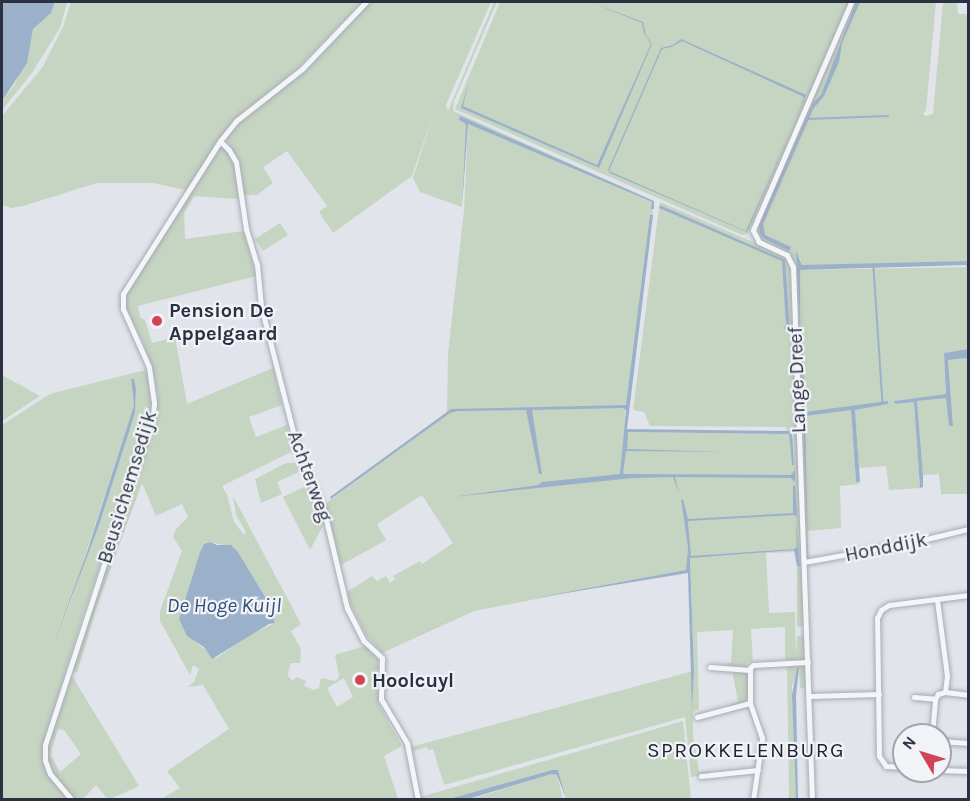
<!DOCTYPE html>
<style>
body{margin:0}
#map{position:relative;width:970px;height:801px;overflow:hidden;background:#e1e4ea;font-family:Karla,sans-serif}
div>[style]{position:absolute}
.green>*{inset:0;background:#c6d4c2}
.water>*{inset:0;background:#9bb1ca}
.stream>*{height:1.5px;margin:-0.75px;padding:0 0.75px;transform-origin:0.75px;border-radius:0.75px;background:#9bb1ca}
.roads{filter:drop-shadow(0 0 2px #a6abb4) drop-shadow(0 0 2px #a6abb4)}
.minor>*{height:5px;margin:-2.5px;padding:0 2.5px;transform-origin:2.5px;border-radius:2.5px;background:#f4f5f8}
.dots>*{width:16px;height:16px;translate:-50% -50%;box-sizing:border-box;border:3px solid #f1f3f7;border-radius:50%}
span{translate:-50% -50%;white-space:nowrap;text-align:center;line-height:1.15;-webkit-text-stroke:4.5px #f1f3f7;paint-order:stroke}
.poi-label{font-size:20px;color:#293142;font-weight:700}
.left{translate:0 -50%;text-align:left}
.street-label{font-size:20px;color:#293142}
.water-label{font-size:21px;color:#324f77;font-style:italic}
.neighbourhood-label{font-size:21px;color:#1b2333;letter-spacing:1.5px}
.frame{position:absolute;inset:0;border:3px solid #293142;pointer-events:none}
.north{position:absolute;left:892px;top:723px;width:60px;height:60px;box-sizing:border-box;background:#f1f3f7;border:2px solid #a1a5af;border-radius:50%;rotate:308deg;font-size:16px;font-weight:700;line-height:24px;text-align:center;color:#293142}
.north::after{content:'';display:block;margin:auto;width:21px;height:27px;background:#d14456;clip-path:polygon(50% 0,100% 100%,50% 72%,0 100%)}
</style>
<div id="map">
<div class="green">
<div style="clip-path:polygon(55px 2px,67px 3px,60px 28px,32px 73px,2px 110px,2px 101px,15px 84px,29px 47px,33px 29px,51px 13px)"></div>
<div style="clip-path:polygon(71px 2px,362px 2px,295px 71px,232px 122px,186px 190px,153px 183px,97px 183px,23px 206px,12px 208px,5px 206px,2px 204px,2px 116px,42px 68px,63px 27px)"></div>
<div style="clip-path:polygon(367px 2px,491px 2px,446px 105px,448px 111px,494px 2px,497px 2px,454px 101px,453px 111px,654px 201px,467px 123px,462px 207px,420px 192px,413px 178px,435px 109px,412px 176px,333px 233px,319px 212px,327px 206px,287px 151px,263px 167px,273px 183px,257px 195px,244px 195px,237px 160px,226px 137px,237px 123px,285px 85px)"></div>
<div style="clip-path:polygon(500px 2px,936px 2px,926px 110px,923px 114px,926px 116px,933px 114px,943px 3px,957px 3px,958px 14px,968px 14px,968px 261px,814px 266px,802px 265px,800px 258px,796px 256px,800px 332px,800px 270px,968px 267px,968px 349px,944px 353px,946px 394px,894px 401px,895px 404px,914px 402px,920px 488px,889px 490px,886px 466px,859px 468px,855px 409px,887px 405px,805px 416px,851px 410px,856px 481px,860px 484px,840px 486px,841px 528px,807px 531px,809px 560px,806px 560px,796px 266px,788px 253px,759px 239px,755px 231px,818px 79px,748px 234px,742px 235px,455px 109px)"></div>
<div style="clip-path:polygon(468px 124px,652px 202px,653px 215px,650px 215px,633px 368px,627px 404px,616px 408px,625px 408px,626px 432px,789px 434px,792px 465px,794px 465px,793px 432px,787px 431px,786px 427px,650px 426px,644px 412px,633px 410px,659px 208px,765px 252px,660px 205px,660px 202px,781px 254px,790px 263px,804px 626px,797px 627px,797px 552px,766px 553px,769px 613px,795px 612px,796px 656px,797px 636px,805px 635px,807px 688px,800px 688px,799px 668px,792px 686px,796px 799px,789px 799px,787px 664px,798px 663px,799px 660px,785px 660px,785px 627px,751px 629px,753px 662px,747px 662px,746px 667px,727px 666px,727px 663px,731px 663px,733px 630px,697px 632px,699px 709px,693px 712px,693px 735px,699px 772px,710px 771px,710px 774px,691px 777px,685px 717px,444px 785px,433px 749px,428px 750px,427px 747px,410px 752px,411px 747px,693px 671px,692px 711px,694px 671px,690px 553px,688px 519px,681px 500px,688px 548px,687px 570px,474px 611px,382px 653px,366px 635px,350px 603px,347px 592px,372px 576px,377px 581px,386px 576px,390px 583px,395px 579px,393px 576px,420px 561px,422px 564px,453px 543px,422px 495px,377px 524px,386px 540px,341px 565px,325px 504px,447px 415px,448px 354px,464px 210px)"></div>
<div style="clip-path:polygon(evenodd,219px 147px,227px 150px,234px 163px,239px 199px,194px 196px,184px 213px,185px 239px,244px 231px,256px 276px,138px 306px,140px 317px,145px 320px,152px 343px,175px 337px,187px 404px,273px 368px,282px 405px,249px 417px,256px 437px,287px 425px,293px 451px,222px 486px,227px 494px,234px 522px,244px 535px,246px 532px,236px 515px,233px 496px,301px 624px,291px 631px,301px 649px,300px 663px,291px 663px,289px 668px,288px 676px,292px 681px,297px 677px,306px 681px,304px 686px,314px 690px,319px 688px,321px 678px,336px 681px,339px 676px,335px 655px,365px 646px,378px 659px,379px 705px,402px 746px,384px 756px,398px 799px,161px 799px,180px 788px,167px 771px,229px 729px,203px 685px,188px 687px,194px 682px,199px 669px,193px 665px,190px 675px,160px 621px,160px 611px,182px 551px,173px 537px,176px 529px,188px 517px,182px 504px,156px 516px,142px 483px,97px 606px,77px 672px,70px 670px,156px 414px,158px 396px,153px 371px,144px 344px,126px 308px,125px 293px,219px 147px,210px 542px,233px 547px,238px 552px,269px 602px,275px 623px,252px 634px,216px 658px,197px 643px,179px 619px,200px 552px,204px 544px,210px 542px,219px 147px,344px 678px,353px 697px,337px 707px,327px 688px,344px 678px)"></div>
<div style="clip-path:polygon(280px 223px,288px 235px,263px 251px,255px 239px)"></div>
<div style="clip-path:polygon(968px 358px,968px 494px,941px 494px,939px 474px,923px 475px,917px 401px,947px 397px,949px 426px,953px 426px,948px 360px)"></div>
<div style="clip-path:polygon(evenodd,142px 371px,149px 371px,153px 409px,81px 622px,43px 745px,46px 771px,67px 799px,2px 800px,2px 425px,50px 394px,142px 371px,131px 380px,136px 389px,135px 413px,56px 645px,134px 405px,131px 380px)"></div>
<div style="clip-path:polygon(2px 375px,40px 396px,2px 421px)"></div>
<div style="clip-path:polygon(286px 463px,297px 463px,301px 471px,277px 482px,282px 494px,261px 503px,255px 479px)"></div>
<div style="clip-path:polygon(308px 485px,325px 522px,310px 550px,283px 497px)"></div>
<div style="clip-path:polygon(732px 670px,748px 672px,748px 698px,745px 702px,722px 709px,738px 702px)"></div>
<div style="clip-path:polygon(evenodd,68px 675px,72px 676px,139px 786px,108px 800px,96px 785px,83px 799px,75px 799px,49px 769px,46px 751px,49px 737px,68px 675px,58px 729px,64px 730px,81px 754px,60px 772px,50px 754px,58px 729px)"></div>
<div style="clip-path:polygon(683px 721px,691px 799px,566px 799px,558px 771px,552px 770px,449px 799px,421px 799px,420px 797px)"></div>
<div style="clip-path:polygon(552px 774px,557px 775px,563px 799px,468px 800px)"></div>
</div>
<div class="water">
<div style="clip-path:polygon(2px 2px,55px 2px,51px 13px,33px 29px,27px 63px,2px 101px)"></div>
<div style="clip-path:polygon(590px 2px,643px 22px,646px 35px,652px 44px,599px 168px,461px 108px,469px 82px,463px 106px,597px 165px,651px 44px,644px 33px,642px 23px)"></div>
<div style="clip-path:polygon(856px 2px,860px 2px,842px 43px,839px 62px,824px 96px,813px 109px,763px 224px,765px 235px,791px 247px,789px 251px,763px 238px,760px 234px,759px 223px,813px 103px,821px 95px)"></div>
<div style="clip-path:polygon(681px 39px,806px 95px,794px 123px,804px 98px,802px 96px,682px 41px,671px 47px,662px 49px,609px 171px,746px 231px,792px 129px,747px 232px,610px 173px,608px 170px,661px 48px,673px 45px)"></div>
<div style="clip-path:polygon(460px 116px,654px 201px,654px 209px,651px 209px,652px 202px,468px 124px,462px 207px,466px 124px,459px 120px)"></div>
<div style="clip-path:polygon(660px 205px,785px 260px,790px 331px,783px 328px,786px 325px,782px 261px,659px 208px)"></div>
<div style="clip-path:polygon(650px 215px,653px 215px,627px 429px,792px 431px,794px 465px,792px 465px,789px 434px,628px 432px,627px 449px,725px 452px,626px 451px,623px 474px,791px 475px,795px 470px,795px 482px,791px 478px,675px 477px,679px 493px,673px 477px,633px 478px,452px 497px,538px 485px,542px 482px,620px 474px,626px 411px,624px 408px,532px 410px,542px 474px,539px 474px,526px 410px,458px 411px,450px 413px,331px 499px,330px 497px,451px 409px,626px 405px)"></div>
<div style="clip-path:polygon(796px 251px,802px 265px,968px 261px,968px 270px,966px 265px,800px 270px,800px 332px)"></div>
<div style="clip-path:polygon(800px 337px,802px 337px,805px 412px,888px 401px,888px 404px,855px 410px,860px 482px,856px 482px,851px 410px,805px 416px,808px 553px)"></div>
<div style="clip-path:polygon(968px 349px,968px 358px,948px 360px,953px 426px,949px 426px,946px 398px,917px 401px,923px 475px,923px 487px,920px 488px,914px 402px,895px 404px,894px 401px,946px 394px,944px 353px)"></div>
<div style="clip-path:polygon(131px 379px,134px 379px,136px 389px,135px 413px,99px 525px,54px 644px,88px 549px,134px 405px)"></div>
<div style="clip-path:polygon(795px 485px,797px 517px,794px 515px,688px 521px,691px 556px,794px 549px,797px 547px,796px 520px,800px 566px,797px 566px,794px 550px,690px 558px,694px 671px,692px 712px,688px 573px,535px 598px,686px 570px,688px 548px,681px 500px,683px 499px,688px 519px,793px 513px,793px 486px)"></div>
<div style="clip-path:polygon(210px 542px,217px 545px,231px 545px,238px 552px,269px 603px,275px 623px,269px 624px,212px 659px,204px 647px,187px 636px,179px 619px,200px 552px,204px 544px)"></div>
<div style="clip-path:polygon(797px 668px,799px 668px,796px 695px,798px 800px,796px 799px,792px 695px)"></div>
<div style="clip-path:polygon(552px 770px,558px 770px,566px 799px,557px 775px,552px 774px,468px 799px,449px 799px)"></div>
</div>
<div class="stream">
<div style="left:806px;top:119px;width:82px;rotate:-2.1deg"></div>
<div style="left:874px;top:268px;width:134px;rotate:86.2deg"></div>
</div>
<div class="roads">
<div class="minor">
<div style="left:220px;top:141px;width:13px;rotate:45deg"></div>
<div style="left:229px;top:150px;width:14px;rotate:60deg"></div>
<div style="left:236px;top:162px;width:68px;rotate:81.5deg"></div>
<div style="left:246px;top:229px;width:37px;rotate:73deg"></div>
<div style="left:257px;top:264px;width:42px;rotate:84.6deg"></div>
<div style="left:261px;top:306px;width:154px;rotate:75.7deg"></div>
<div style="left:299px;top:455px;width:61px;rotate:65.9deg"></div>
<div style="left:324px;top:511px;width:100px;rotate:76.7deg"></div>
<div style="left:347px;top:608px;width:36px;rotate:63deg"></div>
<div style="left:363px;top:640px;width:26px;rotate:43deg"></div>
<div style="left:382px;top:658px;width:41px;rotate:91.4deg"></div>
<div style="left:381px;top:699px;width:51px;rotate:59.4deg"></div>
<div style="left:407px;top:743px;width:58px;rotate:79.1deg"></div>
<div style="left:804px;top:562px;width:108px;rotate:-10.2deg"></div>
<div style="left:910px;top:543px;width:60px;rotate:-13.6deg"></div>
<div style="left:710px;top:667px;width:40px;rotate:4.3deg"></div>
<div style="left:945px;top:692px;width:23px;rotate:7deg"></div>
<div style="left:809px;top:696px;width:70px;rotate:-1.6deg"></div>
<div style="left:914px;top:697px;width:21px;rotate:5deg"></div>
<div style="left:697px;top:717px;width:55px;rotate:-14.8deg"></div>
<div style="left:932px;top:735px;width:36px;rotate:-85deg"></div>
<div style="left:935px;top:699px;width:6px;rotate:-59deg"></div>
<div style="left:938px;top:694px;width:7px;rotate:-16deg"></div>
<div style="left:945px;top:692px;width:16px;rotate:-83deg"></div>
<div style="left:947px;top:676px;width:77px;rotate:-97.5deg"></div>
<div style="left:940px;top:741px;width:28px;rotate:4deg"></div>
<div style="left:904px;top:767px;width:18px;rotate:-177deg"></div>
<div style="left:886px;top:766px;width:12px;rotate:-125deg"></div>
<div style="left:879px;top:756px;width:138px;rotate:-90.8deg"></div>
<div style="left:877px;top:618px;width:9px;rotate:-63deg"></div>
<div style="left:881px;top:610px;width:9px;rotate:-32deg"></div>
<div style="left:889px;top:605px;width:80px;rotate:-7.2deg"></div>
<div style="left:940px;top:770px;width:28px;rotate:2deg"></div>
<div style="left:701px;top:776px;width:57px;rotate:-6deg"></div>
<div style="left:72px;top:800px;width:34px;rotate:-130deg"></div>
<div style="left:50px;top:774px;width:15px;rotate:-110deg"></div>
<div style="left:45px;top:760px;width:15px;rotate:-90deg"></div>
<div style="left:45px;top:745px;width:347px;rotate:-71.9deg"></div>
<div style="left:153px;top:415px;width:12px;rotate:-85deg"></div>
<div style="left:154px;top:403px;width:36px;rotate:-98deg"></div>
<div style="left:149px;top:367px;width:64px;rotate:-114.1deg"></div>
<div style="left:123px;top:309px;width:15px;rotate:-90deg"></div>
<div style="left:123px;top:294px;width:181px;rotate:-57.6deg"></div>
<div style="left:220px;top:141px;width:26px;rotate:-51deg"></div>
<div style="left:236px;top:121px;width:84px;rotate:-38.2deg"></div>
<div style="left:302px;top:69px;width:93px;rotate:-46.3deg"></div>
<div style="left:753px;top:800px;width:63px;rotate:-81.7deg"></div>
<div style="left:762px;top:738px;width:37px;rotate:-109deg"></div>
<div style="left:750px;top:703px;width:35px;rotate:-90deg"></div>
<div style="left:750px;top:668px;width:4px;rotate:-45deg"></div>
<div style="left:753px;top:665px;width:55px;rotate:-3.1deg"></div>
<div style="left:812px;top:800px;width:533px;rotate:-92.04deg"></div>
<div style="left:793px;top:267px;width:13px;rotate:-117deg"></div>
<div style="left:787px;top:255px;width:31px;rotate:-155deg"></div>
<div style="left:759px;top:242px;width:13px;rotate:-117deg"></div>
<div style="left:753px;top:230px;width:248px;rotate:-66.7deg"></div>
</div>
</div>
<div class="dots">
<div style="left:157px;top:321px;background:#d14456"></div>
<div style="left:360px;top:680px;background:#d14456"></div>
</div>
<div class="poi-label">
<span class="left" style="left:169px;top:322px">Pension De<br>Appelgaard</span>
<span class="left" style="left:372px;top:680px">Hoolcuyl</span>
</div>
<div class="street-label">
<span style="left:797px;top:380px;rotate:-92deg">Lange Dreef</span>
<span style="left:310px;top:476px;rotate:70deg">Achterweg</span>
<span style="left:127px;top:487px;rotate:-73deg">Beusichemsedijk</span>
<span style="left:886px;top:547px;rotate:-11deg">Honddijk</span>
</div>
<div class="water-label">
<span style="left:224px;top:605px">De Hoge Kuijl</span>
</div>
<div class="neighbourhood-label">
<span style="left:746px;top:750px">SPROKKELENBURG</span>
</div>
<div class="frame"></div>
<div class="north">N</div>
</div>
